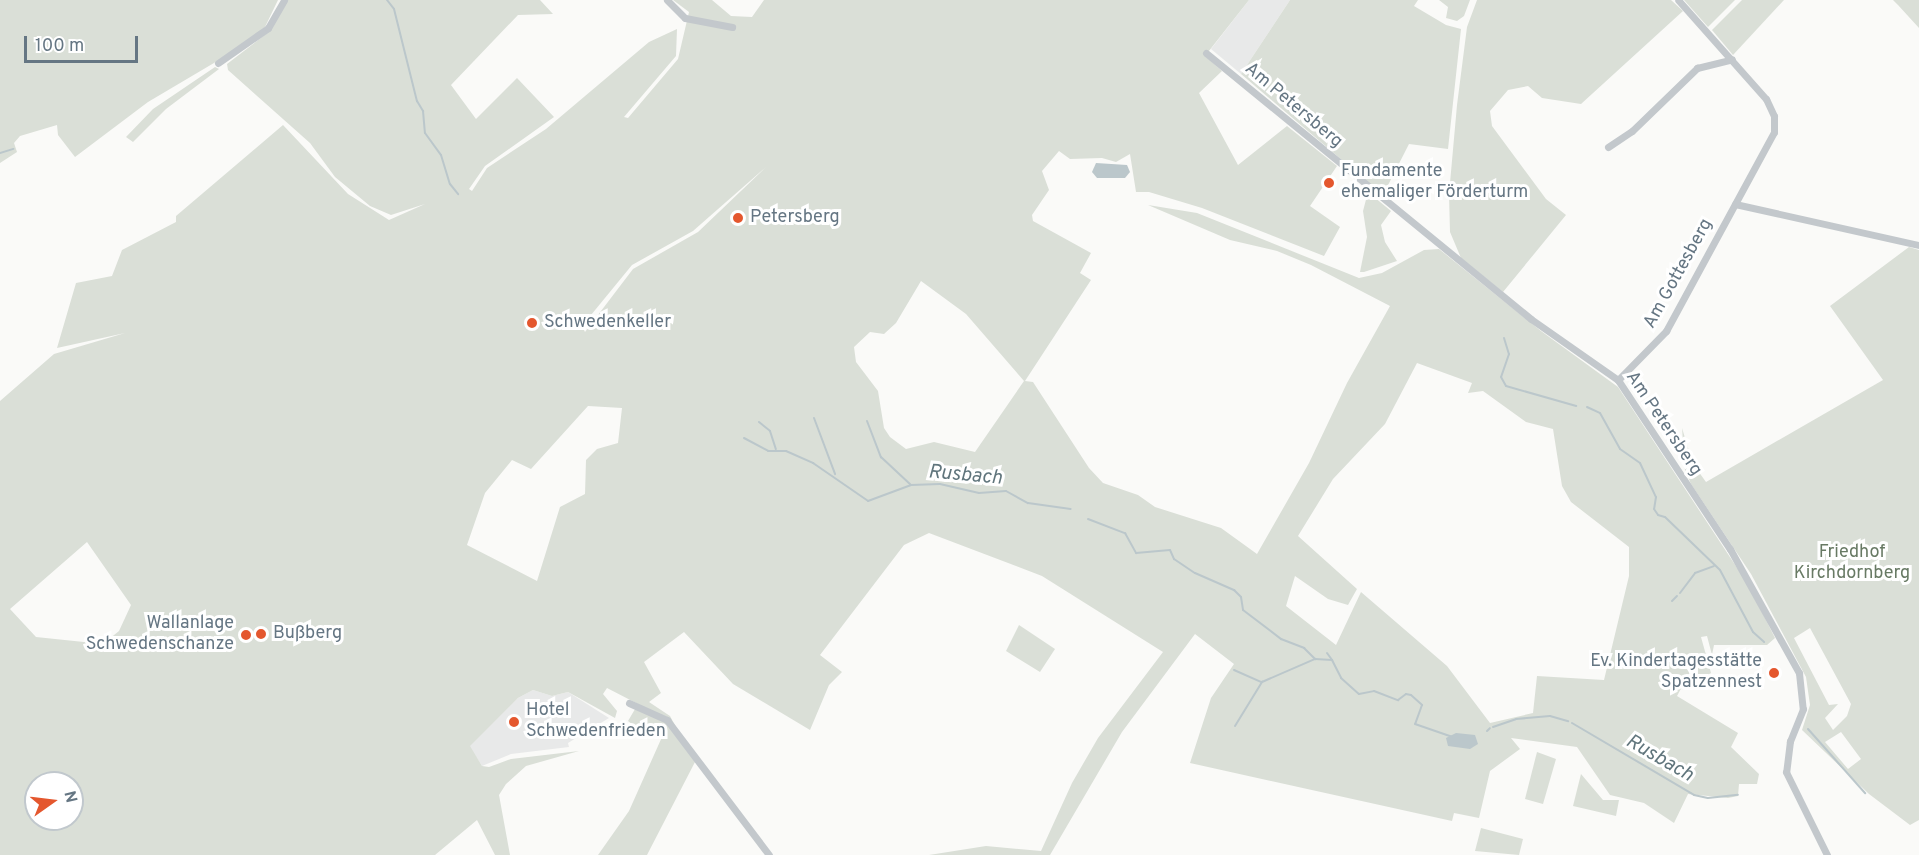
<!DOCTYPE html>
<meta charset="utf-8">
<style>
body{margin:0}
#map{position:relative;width:1919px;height:855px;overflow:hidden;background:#fafaf8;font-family:Overpass,sans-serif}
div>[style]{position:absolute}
.built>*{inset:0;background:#e8e9e9}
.green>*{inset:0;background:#dadfd7}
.water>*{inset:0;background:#bbc7cb}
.stream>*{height:2px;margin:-1px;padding:0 1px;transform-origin:1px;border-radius:1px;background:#bbc7cb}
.minor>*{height:7px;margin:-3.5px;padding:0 3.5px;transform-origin:3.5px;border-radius:3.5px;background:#c3c8cc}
.dots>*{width:16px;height:16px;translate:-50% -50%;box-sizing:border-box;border:3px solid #fff;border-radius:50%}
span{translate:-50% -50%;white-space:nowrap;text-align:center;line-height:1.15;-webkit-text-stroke:6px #fff;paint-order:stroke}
.street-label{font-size:18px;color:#657683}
.poi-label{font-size:18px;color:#657683}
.left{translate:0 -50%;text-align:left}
.right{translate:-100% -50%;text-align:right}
.park-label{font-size:18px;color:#687a64}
.water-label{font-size:20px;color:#60757c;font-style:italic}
.north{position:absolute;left:24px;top:771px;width:60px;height:60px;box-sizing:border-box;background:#fff;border:2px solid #c1c8cd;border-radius:50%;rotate:76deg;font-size:16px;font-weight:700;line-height:24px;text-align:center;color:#657683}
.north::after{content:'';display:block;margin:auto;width:21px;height:27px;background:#e4572e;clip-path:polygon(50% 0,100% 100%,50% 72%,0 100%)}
.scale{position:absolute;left:24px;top:36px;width:114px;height:27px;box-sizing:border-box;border:3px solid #657683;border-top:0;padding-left:8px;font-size:18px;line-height:21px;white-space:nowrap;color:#657683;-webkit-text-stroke:4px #fff;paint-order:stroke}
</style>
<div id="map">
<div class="built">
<div style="clip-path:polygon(1249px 0,1290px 0,1241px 74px,1211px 49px)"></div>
<div style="clip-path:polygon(533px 690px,552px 696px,568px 692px,609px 718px,568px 743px,569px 747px,511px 754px,482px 766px,469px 746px,518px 698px)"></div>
</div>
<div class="green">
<div style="clip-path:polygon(0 0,278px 0,265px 27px,241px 47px,148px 102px,75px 157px,58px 135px,57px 125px,20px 136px,14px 143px,17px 152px,0 163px)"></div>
<div style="clip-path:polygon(evenodd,288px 0,540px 0,553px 14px,518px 15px,451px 85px,476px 119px,517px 78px,554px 117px,485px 166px,469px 189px,472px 191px,487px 168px,546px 129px,649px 42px,677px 29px,676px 56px,624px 117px,628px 118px,678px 59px,689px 12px,673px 0,712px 0,731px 16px,752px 17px,764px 0,1249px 0,1205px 56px,1222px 71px,1199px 93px,1238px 165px,1287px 126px,1337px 166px,1310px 206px,1340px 227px,1324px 256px,1202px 208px,1149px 192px,1136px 192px,1130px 154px,1116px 162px,1102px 158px,1070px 159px,1059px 151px,1042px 171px,1049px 190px,1032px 215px,1033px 221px,1091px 253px,1080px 273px,1091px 280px,1025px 381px,1033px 382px,1089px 468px,1103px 483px,1138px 495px,1155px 507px,1221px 528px,1257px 554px,1309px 463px,1347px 383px,1390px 306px,1311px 265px,1277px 251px,1230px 240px,1148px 205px,1197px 213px,1359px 278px,1382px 273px,1424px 250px,1439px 249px,1541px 331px,1618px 387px,1749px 586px,1775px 638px,1767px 645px,1714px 645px,1712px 655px,1707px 636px,1701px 637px,1711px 673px,1703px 678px,1691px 670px,1677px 696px,1738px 733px,1731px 747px,1759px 774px,1757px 784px,1739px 784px,1738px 796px,1728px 798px,1688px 794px,1674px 823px,1644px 803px,1610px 795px,1577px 747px,1511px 738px,1520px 749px,1490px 771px,1479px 818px,1454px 813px,1452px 821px,1190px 763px,1211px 698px,1234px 664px,1195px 634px,1122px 732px,1050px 855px,929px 855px,986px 846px,1041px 851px,1072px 783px,1098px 738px,1163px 652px,1042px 576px,929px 533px,904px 545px,820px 655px,842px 672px,829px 685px,810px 730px,733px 684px,684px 632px,644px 662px,661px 693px,649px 702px,670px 716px,695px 762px,647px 855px,598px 855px,629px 811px,662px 737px,659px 729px,646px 735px,628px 721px,638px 704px,607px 688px,603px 694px,617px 711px,615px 718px,568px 692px,552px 696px,533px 690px,518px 698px,470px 746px,482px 766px,489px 767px,511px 759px,579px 751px,526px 766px,506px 784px,499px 795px,510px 855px,495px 855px,477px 820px,435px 855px,0 855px,0 401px,54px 354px,125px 333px,57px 348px,76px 283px,112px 276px,122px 250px,176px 222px,176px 216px,283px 125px,348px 194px,389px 220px,425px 204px,391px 215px,370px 206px,335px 177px,310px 143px,228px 70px,227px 64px,270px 31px,288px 0,766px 167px,698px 232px,633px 269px,585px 332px,582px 326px,632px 265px,693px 231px,766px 167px,288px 0,921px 281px,966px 314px,1024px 381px,975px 452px,934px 442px,906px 449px,890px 437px,884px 428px,878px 391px,856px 362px,854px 347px,870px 332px,884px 334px,896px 323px,921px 281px,288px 0,1417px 363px,1472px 383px,1468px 393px,1483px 391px,1526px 422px,1553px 429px,1562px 486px,1571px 502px,1629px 547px,1629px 576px,1604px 680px,1537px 676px,1533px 713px,1490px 723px,1447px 666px,1361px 592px,1336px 645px,1286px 606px,1295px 576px,1328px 599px,1348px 605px,1357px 589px,1298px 536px,1333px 479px,1385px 424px,1417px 363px,288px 0,588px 406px,622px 408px,618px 443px,597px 449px,586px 460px,585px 494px,560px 507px,537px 581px,467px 545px,485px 493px,512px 460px,531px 469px,588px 406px,288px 0,87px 542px,131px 605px,119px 631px,103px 644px,36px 637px,10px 609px,87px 542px,288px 0,36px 783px,72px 783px,72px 819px,36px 819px,36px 783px)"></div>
<div style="clip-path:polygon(1290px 0,1418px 0,1414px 6px,1446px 25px,1461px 29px,1448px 149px,1409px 144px,1383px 195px,1241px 74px)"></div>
<div style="clip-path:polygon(1439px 0,1470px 0,1464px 16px,1457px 21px,1446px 18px,1448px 7px)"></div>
<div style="clip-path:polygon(1477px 0,1671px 0,1683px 11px,1581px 104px,1542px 98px,1528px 86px,1508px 90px,1490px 111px,1492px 126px,1546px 199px,1566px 215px,1503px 292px,1461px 258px,1450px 232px,1449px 194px,1457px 105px,1467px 27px)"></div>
<div style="clip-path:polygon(1684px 0,1735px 0,1708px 27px)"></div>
<div style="clip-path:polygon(1742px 0,1784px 0,1733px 55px,1712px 30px)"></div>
<div style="clip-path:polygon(1893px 0,1919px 0,1919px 28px,1898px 5px)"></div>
<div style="clip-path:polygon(215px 67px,219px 69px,166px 109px,133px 142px,126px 137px,153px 109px)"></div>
<div style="clip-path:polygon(1368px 192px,1391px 211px,1381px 225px,1385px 242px,1397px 261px,1364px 272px,1360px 272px,1367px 237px,1363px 211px)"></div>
<div style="clip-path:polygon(evenodd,1909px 247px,1919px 250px,1919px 820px,1910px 825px,1869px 794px,1802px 730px,1810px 705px,1806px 677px,1751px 574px,1691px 484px,1685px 470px,1682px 428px,1693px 464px,1706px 482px,1883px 380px,1830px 306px,1909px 247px,1810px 628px,1851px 704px,1847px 716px,1833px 730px,1825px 718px,1838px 704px,1829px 705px,1794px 638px,1810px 628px,1909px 247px,1841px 732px,1861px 759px,1848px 769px,1825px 742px,1841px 732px)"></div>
<div style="clip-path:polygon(1019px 625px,1055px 649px,1040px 672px,1006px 651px)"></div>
<div style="clip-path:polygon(1537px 752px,1556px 759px,1543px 804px,1525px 799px)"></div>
<div style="clip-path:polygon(1581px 774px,1603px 800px,1619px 800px,1616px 816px,1573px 806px)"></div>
<div style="clip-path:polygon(1481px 828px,1523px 839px,1519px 855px,1475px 851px)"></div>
</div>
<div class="water">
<div style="clip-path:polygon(1096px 163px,1127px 165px,1130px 172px,1125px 178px,1097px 178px,1092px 172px)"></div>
<div style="clip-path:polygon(1456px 733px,1475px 735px,1478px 744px,1470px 749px,1448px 746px,1446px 738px)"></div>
</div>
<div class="stream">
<div style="left:387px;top:0;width:11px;rotate:52deg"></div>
<div style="left:394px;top:9px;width:95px;rotate:76deg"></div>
<div style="left:417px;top:101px;width:12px;rotate:59deg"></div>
<div style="left:423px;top:111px;width:22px;rotate:85deg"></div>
<div style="left:425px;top:133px;width:27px;rotate:54deg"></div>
<div style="left:441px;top:155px;width:30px;rotate:73deg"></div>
<div style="left:450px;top:184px;width:13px;rotate:51deg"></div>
<div style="left:0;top:153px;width:14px;rotate:-17deg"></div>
<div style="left:1504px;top:338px;width:17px;rotate:73deg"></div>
<div style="left:1509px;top:354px;width:24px;rotate:109deg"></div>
<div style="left:1501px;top:377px;width:10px;rotate:61deg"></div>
<div style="left:1506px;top:386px;width:73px;rotate:15.9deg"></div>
<div style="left:1587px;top:407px;width:14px;rotate:25deg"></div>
<div style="left:1600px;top:413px;width:41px;rotate:60.9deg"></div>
<div style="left:1620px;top:449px;width:24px;rotate:35deg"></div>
<div style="left:1640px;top:463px;width:38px;rotate:65deg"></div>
<div style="left:1656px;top:497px;width:12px;rotate:99deg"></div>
<div style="left:1654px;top:509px;width:7px;rotate:56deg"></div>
<div style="left:1658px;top:515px;width:7px;rotate:16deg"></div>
<div style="left:1665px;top:517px;width:76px;rotate:43.9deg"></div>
<div style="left:1720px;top:570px;width:70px;rotate:62deg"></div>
<div style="left:1753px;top:632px;width:15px;rotate:42deg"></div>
<div style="left:814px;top:418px;width:60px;rotate:69.4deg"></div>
<div style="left:867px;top:421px;width:39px;rotate:69deg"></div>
<div style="left:881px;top:457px;width:41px;rotate:43deg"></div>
<div style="left:759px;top:422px;width:14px;rotate:39deg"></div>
<div style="left:770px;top:431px;width:19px;rotate:72deg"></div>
<div style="left:744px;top:438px;width:27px;rotate:28deg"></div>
<div style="left:768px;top:451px;width:18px"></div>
<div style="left:786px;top:451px;width:30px;rotate:24deg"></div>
<div style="left:813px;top:463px;width:67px;rotate:34.6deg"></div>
<div style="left:868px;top:501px;width:46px;rotate:-20.4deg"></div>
<div style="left:911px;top:485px;width:29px;rotate:-2deg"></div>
<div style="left:940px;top:484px;width:40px;rotate:13deg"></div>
<div style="left:979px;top:493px;width:27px;rotate:-4deg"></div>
<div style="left:1006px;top:491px;width:25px;rotate:29deg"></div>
<div style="left:1028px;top:503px;width:43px;rotate:7.9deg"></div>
<div style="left:1088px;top:519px;width:40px;rotate:21deg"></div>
<div style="left:1125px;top:533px;width:23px;rotate:61deg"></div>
<div style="left:1136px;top:553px;width:34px;rotate:-5deg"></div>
<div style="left:1170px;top:550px;width:10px;rotate:66deg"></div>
<div style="left:1174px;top:559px;width:25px;rotate:34deg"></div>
<div style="left:1195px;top:573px;width:43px;rotate:23.6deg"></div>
<div style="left:1234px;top:590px;width:10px;rotate:45deg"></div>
<div style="left:1241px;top:597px;width:13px;rotate:81deg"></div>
<div style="left:1243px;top:610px;width:48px;rotate:37.3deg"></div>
<div style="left:1281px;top:639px;width:25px;rotate:21deg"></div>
<div style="left:1304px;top:648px;width:16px;rotate:45deg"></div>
<div style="left:1315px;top:659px;width:17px;rotate:3deg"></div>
<div style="left:1332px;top:660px;width:20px;rotate:63deg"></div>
<div style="left:1341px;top:678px;width:24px;rotate:42deg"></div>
<div style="left:1359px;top:694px;width:15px;rotate:-11deg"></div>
<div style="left:1374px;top:691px;width:26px;rotate:21deg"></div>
<div style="left:1398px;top:700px;width:10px;rotate:-37deg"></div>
<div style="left:1406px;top:694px;width:5px;rotate:11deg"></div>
<div style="left:1411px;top:695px;width:15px;rotate:42deg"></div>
<div style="left:1422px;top:705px;width:20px;rotate:110deg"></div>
<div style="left:1415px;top:724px;width:39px;rotate:19deg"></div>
<div style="left:1680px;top:593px;width:25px;rotate:-53deg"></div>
<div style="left:1695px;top:573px;width:20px;rotate:-20deg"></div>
<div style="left:1672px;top:601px;width:7px;rotate:-45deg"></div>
<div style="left:1327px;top:653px;width:9px;rotate:54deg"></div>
<div style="left:1234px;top:670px;width:30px;rotate:24deg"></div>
<div style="left:1572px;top:723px;width:142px;rotate:30.5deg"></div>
<div style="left:1694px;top:795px;width:14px;rotate:12deg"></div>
<div style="left:1708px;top:798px;width:30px;rotate:-6deg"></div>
<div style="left:1235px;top:726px;width:52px;rotate:-58.5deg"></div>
<div style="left:1262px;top:682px;width:58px;rotate:-23.5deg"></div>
<div style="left:1493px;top:727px;width:24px;rotate:-19deg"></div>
<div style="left:1516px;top:719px;width:34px;rotate:-5deg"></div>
<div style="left:1550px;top:716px;width:19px;rotate:16deg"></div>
<div style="left:1808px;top:729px;width:86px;rotate:48.3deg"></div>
<div style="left:1487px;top:731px;width:4px;rotate:-45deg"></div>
</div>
<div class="minor">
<div style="left:667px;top:0;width:25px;rotate:45deg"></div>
<div style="left:685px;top:18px;width:48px;rotate:10.8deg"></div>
<div style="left:1206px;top:53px;width:420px;rotate:39.3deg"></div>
<div style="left:1531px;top:319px;width:106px;rotate:35deg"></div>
<div style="left:1618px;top:380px;width:203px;rotate:56.5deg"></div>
<div style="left:1730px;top:549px;width:142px;rotate:60.9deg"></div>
<div style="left:1799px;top:673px;width:36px;rotate:84deg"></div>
<div style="left:1803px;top:709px;width:35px;rotate:112deg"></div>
<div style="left:1790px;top:741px;width:31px;rotate:97deg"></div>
<div style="left:1786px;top:772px;width:93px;rotate:63.7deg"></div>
<div style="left:218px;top:63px;width:61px;rotate:-35deg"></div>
<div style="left:268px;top:28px;width:32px;rotate:-60deg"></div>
<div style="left:1608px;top:147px;width:29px;rotate:-34deg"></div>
<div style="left:1632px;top:131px;width:91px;rotate:-44.1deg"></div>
<div style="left:1697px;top:68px;width:36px;rotate:-14deg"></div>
<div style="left:1735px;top:204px;width:189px;rotate:12.6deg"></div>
<div style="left:1618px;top:380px;width:69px;rotate:-45.6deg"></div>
<div style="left:1666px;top:331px;width:226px;rotate:-61.5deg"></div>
<div style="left:1774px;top:132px;width:16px;rotate:-90deg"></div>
<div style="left:1774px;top:116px;width:19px;rotate:-115deg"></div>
<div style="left:1766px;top:99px;width:132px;rotate:-131.6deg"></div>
<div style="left:629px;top:703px;width:42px;rotate:24.1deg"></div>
<div style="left:667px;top:720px;width:169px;rotate:52.9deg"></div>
</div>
<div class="dots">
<div style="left:1329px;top:183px;background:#e4572e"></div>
<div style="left:738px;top:218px;background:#e4572e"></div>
<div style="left:532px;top:323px;background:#e4572e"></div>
<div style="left:261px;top:634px;background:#e4572e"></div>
<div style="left:246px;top:635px;background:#e4572e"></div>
<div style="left:1774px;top:673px;background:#e4572e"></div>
<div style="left:514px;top:722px;background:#e4572e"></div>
</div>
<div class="street-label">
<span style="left:1293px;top:106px;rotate:40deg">Am Petersberg</span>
<span style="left:1679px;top:274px;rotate:-61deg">Am Gottesberg</span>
<span style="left:1663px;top:424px;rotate:56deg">Am Petersberg</span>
</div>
<div class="poi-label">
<span class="left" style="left:1341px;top:183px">Fundamente<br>ehemaliger Förderturm</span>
<span class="left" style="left:750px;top:218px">Petersberg</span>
<span class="left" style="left:544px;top:323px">Schwedenkeller</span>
<span class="right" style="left:234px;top:635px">Wallanlage<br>Schwedenschanze</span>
<span class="left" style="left:273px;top:634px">Bußberg</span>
<span class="right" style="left:1762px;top:673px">Ev. Kindertagesstätte<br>Spatzennest</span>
<span class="left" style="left:526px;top:722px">Hotel<br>Schwedenfrieden</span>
</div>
<div class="park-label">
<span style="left:1852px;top:564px">Friedhof<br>Kirchdornberg</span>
</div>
<div class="water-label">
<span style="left:965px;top:476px;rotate:5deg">Rusbach</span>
<span style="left:1659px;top:759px;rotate:30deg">Rusbach</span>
</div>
<div class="north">N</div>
<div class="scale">100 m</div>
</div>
